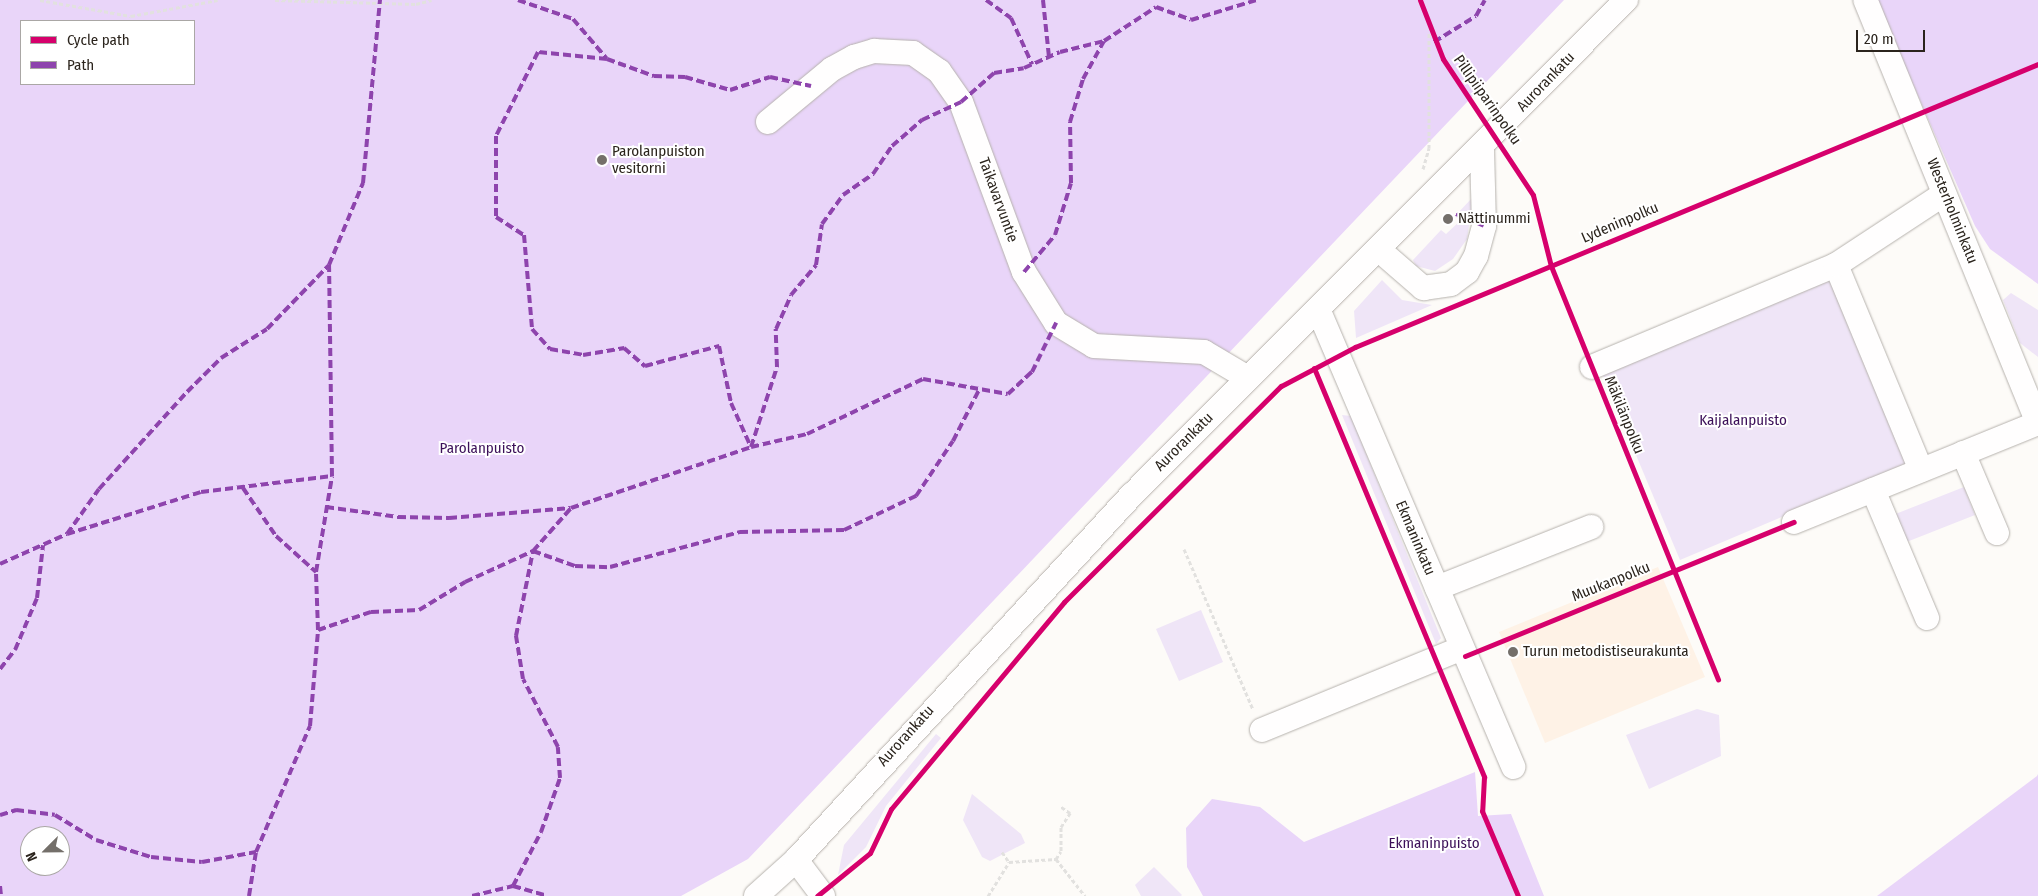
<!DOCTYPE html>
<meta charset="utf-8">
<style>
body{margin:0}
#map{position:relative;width:2038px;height:896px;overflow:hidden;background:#fdfbf8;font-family:"Fira Sans Condensed",sans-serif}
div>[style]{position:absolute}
.built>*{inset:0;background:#fef2e6}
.green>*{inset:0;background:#efe5f7}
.forest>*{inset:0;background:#e9d5f9}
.path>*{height:3px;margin-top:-1.5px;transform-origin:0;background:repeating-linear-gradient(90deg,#e2e1df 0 4px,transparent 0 6.5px)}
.roads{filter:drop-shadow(0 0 1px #b6b2ad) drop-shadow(0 0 1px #b6b2ad)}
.minor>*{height:24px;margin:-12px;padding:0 12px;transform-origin:12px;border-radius:12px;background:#fffefe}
.quiet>*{height:4px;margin-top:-2px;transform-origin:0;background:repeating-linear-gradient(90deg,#8e44ad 0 8px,transparent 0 12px)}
.cycleway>*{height:5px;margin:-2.5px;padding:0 2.5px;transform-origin:2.5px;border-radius:2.5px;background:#d6006c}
.dots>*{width:14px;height:14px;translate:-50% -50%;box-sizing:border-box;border:2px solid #fff;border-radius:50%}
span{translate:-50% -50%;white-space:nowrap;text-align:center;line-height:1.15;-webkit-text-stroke:4px #fff;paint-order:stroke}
.street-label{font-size:15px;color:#2b241d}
.poi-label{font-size:15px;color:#2b241d}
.left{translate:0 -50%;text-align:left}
.park-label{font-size:15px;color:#3c1059}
.legend{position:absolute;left:20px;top:20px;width:175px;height:65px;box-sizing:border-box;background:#fff;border:1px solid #aaa7a5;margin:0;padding:6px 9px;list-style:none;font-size:15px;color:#2b241d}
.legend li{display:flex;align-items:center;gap:10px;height:25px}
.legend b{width:25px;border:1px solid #aaa7a5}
.north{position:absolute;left:20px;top:826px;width:50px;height:50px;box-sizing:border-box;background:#fff;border:1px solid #aaa7a5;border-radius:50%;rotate:247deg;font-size:14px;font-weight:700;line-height:20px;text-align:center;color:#2b241d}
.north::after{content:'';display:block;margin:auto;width:18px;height:22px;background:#746f6a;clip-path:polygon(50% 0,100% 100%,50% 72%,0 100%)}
.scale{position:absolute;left:1856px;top:30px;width:69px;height:22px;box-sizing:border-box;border:2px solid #2b241d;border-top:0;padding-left:6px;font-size:15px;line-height:18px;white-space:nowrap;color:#2b241d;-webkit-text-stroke:4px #fff;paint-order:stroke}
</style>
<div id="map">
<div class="built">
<div style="clip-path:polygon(1658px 567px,1705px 677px,1545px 743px,1499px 632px)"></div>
</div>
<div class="green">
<div style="clip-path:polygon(1473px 197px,1467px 239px,1453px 259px,1435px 271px,1416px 266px,1413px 260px,1441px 230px,1446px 234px,1460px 221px,1455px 216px)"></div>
<div style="clip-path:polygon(1834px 270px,1912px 462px,1680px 560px,1600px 369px)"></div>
<div style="clip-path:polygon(1382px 280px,1402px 300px,1432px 305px,1356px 338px,1354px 311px)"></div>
<div style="clip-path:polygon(2011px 293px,2038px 310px,2038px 357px,2020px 343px,2003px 300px)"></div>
<div style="clip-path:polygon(1342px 415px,1351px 416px,1441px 638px,1436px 644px)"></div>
<div style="clip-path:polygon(1964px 487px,1975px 515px,1904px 543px,1893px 515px)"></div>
<div style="clip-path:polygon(1201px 610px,1223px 662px,1179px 681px,1156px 629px)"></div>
<div style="clip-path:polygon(1697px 709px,1719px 715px,1721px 756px,1649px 789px,1626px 735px)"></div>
<div style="clip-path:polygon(936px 734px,941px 738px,886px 806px,866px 847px,838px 875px,844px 845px)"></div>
<div style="clip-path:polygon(972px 794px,1021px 834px,1025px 843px,990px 861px,982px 857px,963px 820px)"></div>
<div style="clip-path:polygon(1154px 867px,1182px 895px,1181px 896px,1141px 896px,1135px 885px)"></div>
</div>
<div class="forest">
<div style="clip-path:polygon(evenodd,0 0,1564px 0,748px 859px,681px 896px,0 896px,0 0,21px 21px,194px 21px,194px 84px,21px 84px,21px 21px,0 0,30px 836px,60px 836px,60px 866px,30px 866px,30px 836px)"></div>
<div style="clip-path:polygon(1876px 0,2038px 0,2038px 284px,1990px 249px,1975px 226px)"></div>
<div style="clip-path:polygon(1475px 772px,1478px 816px,1511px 814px,1544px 896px,1203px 896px,1187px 867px,1186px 828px,1212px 799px,1260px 807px,1304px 842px)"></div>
<div style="clip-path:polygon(2038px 774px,2038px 896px,1877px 896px,2037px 776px)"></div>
</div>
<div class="path">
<div style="left:40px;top:0;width:92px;rotate:10deg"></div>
<div style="left:131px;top:16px;width:88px;rotate:-10.4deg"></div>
<div style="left:275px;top:0;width:141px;rotate:1.6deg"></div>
<div style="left:416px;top:4px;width:16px;rotate:-14deg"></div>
<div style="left:1423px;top:169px;width:22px;rotate:-74deg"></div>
<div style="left:1429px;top:148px;width:115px;rotate:-90deg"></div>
<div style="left:1184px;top:549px;width:174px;rotate:66.7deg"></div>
<div style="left:1002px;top:852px;width:12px;rotate:55deg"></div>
<div style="left:1056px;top:859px;width:9px;rotate:-58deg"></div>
<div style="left:1061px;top:851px;width:24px;rotate:-90deg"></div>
<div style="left:1061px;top:827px;width:17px;rotate:-57deg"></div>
<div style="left:1070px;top:813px;width:12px;rotate:-145deg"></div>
<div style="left:988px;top:896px;width:40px;rotate:-58deg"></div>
<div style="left:1009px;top:862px;width:47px;rotate:-3.7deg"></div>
<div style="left:1056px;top:859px;width:47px;rotate:51.9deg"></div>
</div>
<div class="roads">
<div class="minor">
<div style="left:768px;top:122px;width:83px;rotate:-39.6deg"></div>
<div style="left:832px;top:69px;width:25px;rotate:-29deg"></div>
<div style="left:854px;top:57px;width:21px;rotate:-17deg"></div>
<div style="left:874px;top:51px;width:39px;rotate:3deg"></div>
<div style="left:913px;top:53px;width:32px;rotate:35deg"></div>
<div style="left:939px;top:71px;width:38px;rotate:55deg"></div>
<div style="left:961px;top:102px;width:181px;rotate:69.7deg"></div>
<div style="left:1024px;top:272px;width:60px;rotate:57.9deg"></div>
<div style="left:1056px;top:323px;width:44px;rotate:31.2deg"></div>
<div style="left:1094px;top:346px;width:110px;rotate:3.1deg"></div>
<div style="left:1204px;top:352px;width:51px;rotate:30.6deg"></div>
<div style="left:1378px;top:249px;width:60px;rotate:40.9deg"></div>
<div style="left:1423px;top:288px;width:28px;rotate:-8deg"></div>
<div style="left:1451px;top:284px;width:20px;rotate:-37deg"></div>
<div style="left:1467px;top:272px;width:18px;rotate:-61deg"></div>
<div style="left:1476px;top:256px;width:31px;rotate:-75deg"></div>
<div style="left:1484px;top:226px;width:79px;rotate:-91.5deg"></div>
<div style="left:1836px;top:265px;width:222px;rotate:67.5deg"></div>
<div style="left:1318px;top:309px;width:498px;rotate:66.9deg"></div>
<div style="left:1592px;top:367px;width:264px;rotate:-22.7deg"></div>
<div style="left:1836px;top:265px;width:129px;rotate:-33.3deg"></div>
<div style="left:1963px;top:453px;width:87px;rotate:67deg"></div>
<div style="left:1873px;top:490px;width:139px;rotate:67.1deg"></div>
<div style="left:1794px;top:522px;width:263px;rotate:-22.1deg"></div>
<div style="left:2038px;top:423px;width:457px;rotate:-112.2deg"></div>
<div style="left:1437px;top:588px;width:166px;rotate:-21.6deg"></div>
<div style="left:1262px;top:730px;width:216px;rotate:-22.3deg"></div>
<div style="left:796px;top:860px;width:45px;rotate:53.1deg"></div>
<div style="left:756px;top:896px;width:54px;rotate:-42deg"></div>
<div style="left:796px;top:860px;width:498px;rotate:-47.4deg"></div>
<div style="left:1133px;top:494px;width:698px;rotate:-45.06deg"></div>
</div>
</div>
<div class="quiet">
<div style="left:518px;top:0;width:58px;rotate:19.1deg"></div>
<div style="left:573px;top:19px;width:52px;rotate:49.6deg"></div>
<div style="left:607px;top:59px;width:50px;rotate:19.9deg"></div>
<div style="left:654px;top:76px;width:31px;rotate:2deg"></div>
<div style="left:685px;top:77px;width:47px;rotate:16.1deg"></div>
<div style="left:730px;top:90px;width:42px;rotate:-18deg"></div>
<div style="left:770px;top:77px;width:42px;rotate:12.4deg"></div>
<div style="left:986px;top:0;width:31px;rotate:36deg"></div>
<div style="left:1011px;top:18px;width:51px;rotate:65.5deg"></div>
<div style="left:1043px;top:0;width:57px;rotate:84deg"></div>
<div style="left:1434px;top:42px;width:49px;rotate:-31.8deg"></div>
<div style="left:1476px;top:16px;width:18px;rotate:-61deg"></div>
<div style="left:607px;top:59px;width:69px;rotate:-174.2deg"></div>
<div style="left:538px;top:52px;width:94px;rotate:116.6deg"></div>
<div style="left:496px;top:136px;width:81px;rotate:90deg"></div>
<div style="left:496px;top:217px;width:33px;rotate:33deg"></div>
<div style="left:524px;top:235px;width:94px;rotate:85.1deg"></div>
<div style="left:532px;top:329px;width:27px;rotate:48deg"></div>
<div style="left:550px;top:349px;width:34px;rotate:10deg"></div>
<div style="left:583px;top:355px;width:42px;rotate:-9.7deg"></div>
<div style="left:624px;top:348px;width:28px;rotate:41deg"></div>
<div style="left:645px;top:366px;width:77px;rotate:-15.1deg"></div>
<div style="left:719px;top:346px;width:58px;rotate:78.1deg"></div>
<div style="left:731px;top:403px;width:48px;rotate:65.6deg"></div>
<div style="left:1456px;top:214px;width:30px;rotate:23deg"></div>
<div style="left:1024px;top:272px;width:48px;rotate:-50deg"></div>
<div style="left:1055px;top:235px;width:54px;rotate:-72.9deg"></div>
<div style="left:1071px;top:183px;width:61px;rotate:-90.9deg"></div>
<div style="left:1070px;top:122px;width:45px;rotate:-73.2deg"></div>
<div style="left:1083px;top:79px;width:43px;rotate:-61.1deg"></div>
<div style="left:751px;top:447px;width:84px;rotate:-72deg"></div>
<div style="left:777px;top:367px;width:38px;rotate:-92deg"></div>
<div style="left:776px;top:329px;width:37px;rotate:-66deg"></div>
<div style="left:791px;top:295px;width:39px;rotate:-50deg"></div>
<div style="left:816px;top:265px;width:41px;rotate:-81.7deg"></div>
<div style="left:822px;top:224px;width:36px;rotate:-54deg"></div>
<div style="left:843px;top:195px;width:37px;rotate:-35deg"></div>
<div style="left:873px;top:174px;width:34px;rotate:-56deg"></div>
<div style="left:892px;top:146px;width:40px;rotate:-41deg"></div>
<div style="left:922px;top:120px;width:43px;rotate:-24.8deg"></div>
<div style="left:961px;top:102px;width:44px;rotate:-41.3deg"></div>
<div style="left:994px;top:73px;width:30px;rotate:-9deg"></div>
<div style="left:1024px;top:68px;width:39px;rotate:-24deg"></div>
<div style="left:1060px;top:52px;width:45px;rotate:-14deg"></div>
<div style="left:1104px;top:41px;width:62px;rotate:-33.2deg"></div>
<div style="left:1156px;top:7px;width:37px;rotate:20deg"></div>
<div style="left:1191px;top:20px;width:69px;rotate:-16.9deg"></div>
<div style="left:243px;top:488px;width:58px;rotate:55.5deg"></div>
<div style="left:276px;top:536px;width:54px;rotate:42deg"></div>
<div style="left:326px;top:507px;width:73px;rotate:7.9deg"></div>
<div style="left:398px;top:517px;width:51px;rotate:1.1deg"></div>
<div style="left:449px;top:518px;width:122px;rotate:-4.7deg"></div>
<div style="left:67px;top:534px;width:55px;rotate:-54.6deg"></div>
<div style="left:99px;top:489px;width:131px;rotate:-47.8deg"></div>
<div style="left:187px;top:392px;width:48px;rotate:-45deg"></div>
<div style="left:221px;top:358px;width:54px;rotate:-32.2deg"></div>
<div style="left:267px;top:329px;width:89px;rotate:-45.9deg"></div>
<div style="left:329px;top:265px;width:89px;rotate:-67.5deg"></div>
<div style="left:363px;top:183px;width:184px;rotate:-84.7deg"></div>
<div style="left:533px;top:551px;width:45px;rotate:19.7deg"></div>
<div style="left:575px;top:566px;width:35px;rotate:2deg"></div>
<div style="left:610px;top:567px;width:135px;rotate:-15.1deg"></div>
<div style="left:740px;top:532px;width:104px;rotate:-1.1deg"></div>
<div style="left:844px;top:530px;width:80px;rotate:-25.3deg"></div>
<div style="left:916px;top:496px;width:66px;rotate:-56.1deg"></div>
<div style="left:953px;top:441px;width:57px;rotate:-63deg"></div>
<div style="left:0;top:564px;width:73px;rotate:-24.1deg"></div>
<div style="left:67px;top:534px;width:140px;rotate:-17.4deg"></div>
<div style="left:201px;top:492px;width:132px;rotate:-7deg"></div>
<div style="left:318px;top:630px;width:56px;rotate:-18.8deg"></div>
<div style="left:371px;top:612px;width:48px;rotate:-2.4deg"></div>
<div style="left:419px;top:610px;width:54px;rotate:-31.3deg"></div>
<div style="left:465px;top:582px;width:75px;rotate:-24.5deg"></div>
<div style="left:533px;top:551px;width:57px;rotate:-48.5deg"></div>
<div style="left:571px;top:508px;width:190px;rotate:-18.7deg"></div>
<div style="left:751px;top:447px;width:57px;rotate:-13.1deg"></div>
<div style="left:807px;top:434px;width:128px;rotate:-25.4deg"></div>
<div style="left:923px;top:379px;width:86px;rotate:10deg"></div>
<div style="left:1008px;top:394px;width:33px;rotate:-43deg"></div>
<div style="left:1032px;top:372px;width:55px;rotate:-63.9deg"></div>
<div style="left:0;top:669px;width:24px;rotate:-52deg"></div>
<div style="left:15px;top:650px;width:56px;rotate:-67.1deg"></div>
<div style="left:37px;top:598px;width:53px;rotate:-83.5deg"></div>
<div style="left:0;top:815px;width:17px;rotate:-17deg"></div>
<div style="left:16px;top:810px;width:39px;rotate:7deg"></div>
<div style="left:55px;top:815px;width:48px;rotate:31.4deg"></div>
<div style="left:96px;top:840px;width:58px;rotate:17.2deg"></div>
<div style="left:151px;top:857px;width:51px;rotate:5.6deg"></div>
<div style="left:202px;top:862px;width:55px;rotate:-10.5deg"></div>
<div style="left:0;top:886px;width:10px;rotate:84deg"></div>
<div style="left:513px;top:886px;width:61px;rotate:-62.6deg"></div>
<div style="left:541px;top:832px;width:57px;rotate:-70.6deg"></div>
<div style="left:560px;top:778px;width:31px;rotate:-94deg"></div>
<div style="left:558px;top:747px;width:76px;rotate:-117.2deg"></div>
<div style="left:523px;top:679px;width:44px;rotate:-99.2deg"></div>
<div style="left:516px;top:636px;width:87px;rotate:-78.7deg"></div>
<div style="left:249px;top:896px;width:45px;rotate:-81deg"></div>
<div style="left:256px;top:852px;width:137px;rotate:-66.8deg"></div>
<div style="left:310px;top:726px;width:96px;rotate:-85.2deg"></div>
<div style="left:318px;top:630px;width:58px;rotate:-92deg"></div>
<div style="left:316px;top:572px;width:97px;rotate:-80.5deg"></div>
<div style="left:332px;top:476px;width:211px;rotate:-90.8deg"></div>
<div style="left:472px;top:896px;width:42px;rotate:-13.7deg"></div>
<div style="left:513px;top:886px;width:35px;rotate:16deg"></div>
</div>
<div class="cycleway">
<div style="left:1420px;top:0;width:63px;rotate:68.7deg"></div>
<div style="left:1443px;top:59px;width:163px;rotate:56.5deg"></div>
<div style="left:1533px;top:195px;width:73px;rotate:75.8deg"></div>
<div style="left:1551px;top:266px;width:446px;rotate:68deg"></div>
<div style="left:1314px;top:368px;width:443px;rotate:67.4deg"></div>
<div style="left:1484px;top:777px;width:34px;rotate:93deg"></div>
<div style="left:1482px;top:811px;width:92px;rotate:67deg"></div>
<div style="left:1465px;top:656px;width:355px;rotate:-22.2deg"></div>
<div style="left:817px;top:896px;width:68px;rotate:-39.1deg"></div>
<div style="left:870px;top:853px;width:49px;rotate:-64.5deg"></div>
<div style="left:891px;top:809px;width:270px;rotate:-50.1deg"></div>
<div style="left:1064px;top:602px;width:306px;rotate:-44.9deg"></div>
<div style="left:1281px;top:386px;width:84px;rotate:-27.8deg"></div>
<div style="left:1355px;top:347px;width:739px;rotate:-22.51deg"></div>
</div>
<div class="dots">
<div style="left:602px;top:160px;background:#746f6a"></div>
<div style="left:1448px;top:219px;background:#746f6a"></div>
<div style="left:1513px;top:652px;background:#746f6a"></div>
</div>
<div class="street-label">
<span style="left:1546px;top:82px;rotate:-46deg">Aurorankatu</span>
<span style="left:1487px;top:100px;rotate:55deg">Pillipiiparinpolku</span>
<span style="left:998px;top:200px;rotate:70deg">Taikavarvuntie</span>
<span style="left:1952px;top:211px;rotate:68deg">Westerholminkatu</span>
<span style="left:1620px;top:223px;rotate:-23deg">Lydeninpolku</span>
<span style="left:1624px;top:415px;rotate:68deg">Mäkilänpolku</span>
<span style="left:1184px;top:442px;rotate:-45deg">Aurorankatu</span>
<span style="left:1415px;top:538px;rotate:67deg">Ekmaninkatu</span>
<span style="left:1611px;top:582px;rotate:-22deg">Muukanpolku</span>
<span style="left:906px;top:736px;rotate:-48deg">Aurorankatu</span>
</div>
<div class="poi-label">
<span class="left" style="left:612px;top:160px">Parolanpuiston<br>vesitorni</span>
<span class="left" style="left:1458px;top:219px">Nättinummi</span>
<span class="left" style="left:1523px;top:652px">Turun metodistiseurakunta</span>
</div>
<div class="park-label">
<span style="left:1743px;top:421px">Kaijalanpuisto</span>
<span style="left:482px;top:449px">Parolanpuisto</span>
<span style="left:1434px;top:844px">Ekmaninpuisto</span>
</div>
<ul class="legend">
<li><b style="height:6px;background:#d6006c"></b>Cycle path</li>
<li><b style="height:6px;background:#8e44ad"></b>Path</li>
</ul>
<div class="north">N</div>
<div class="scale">20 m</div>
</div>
